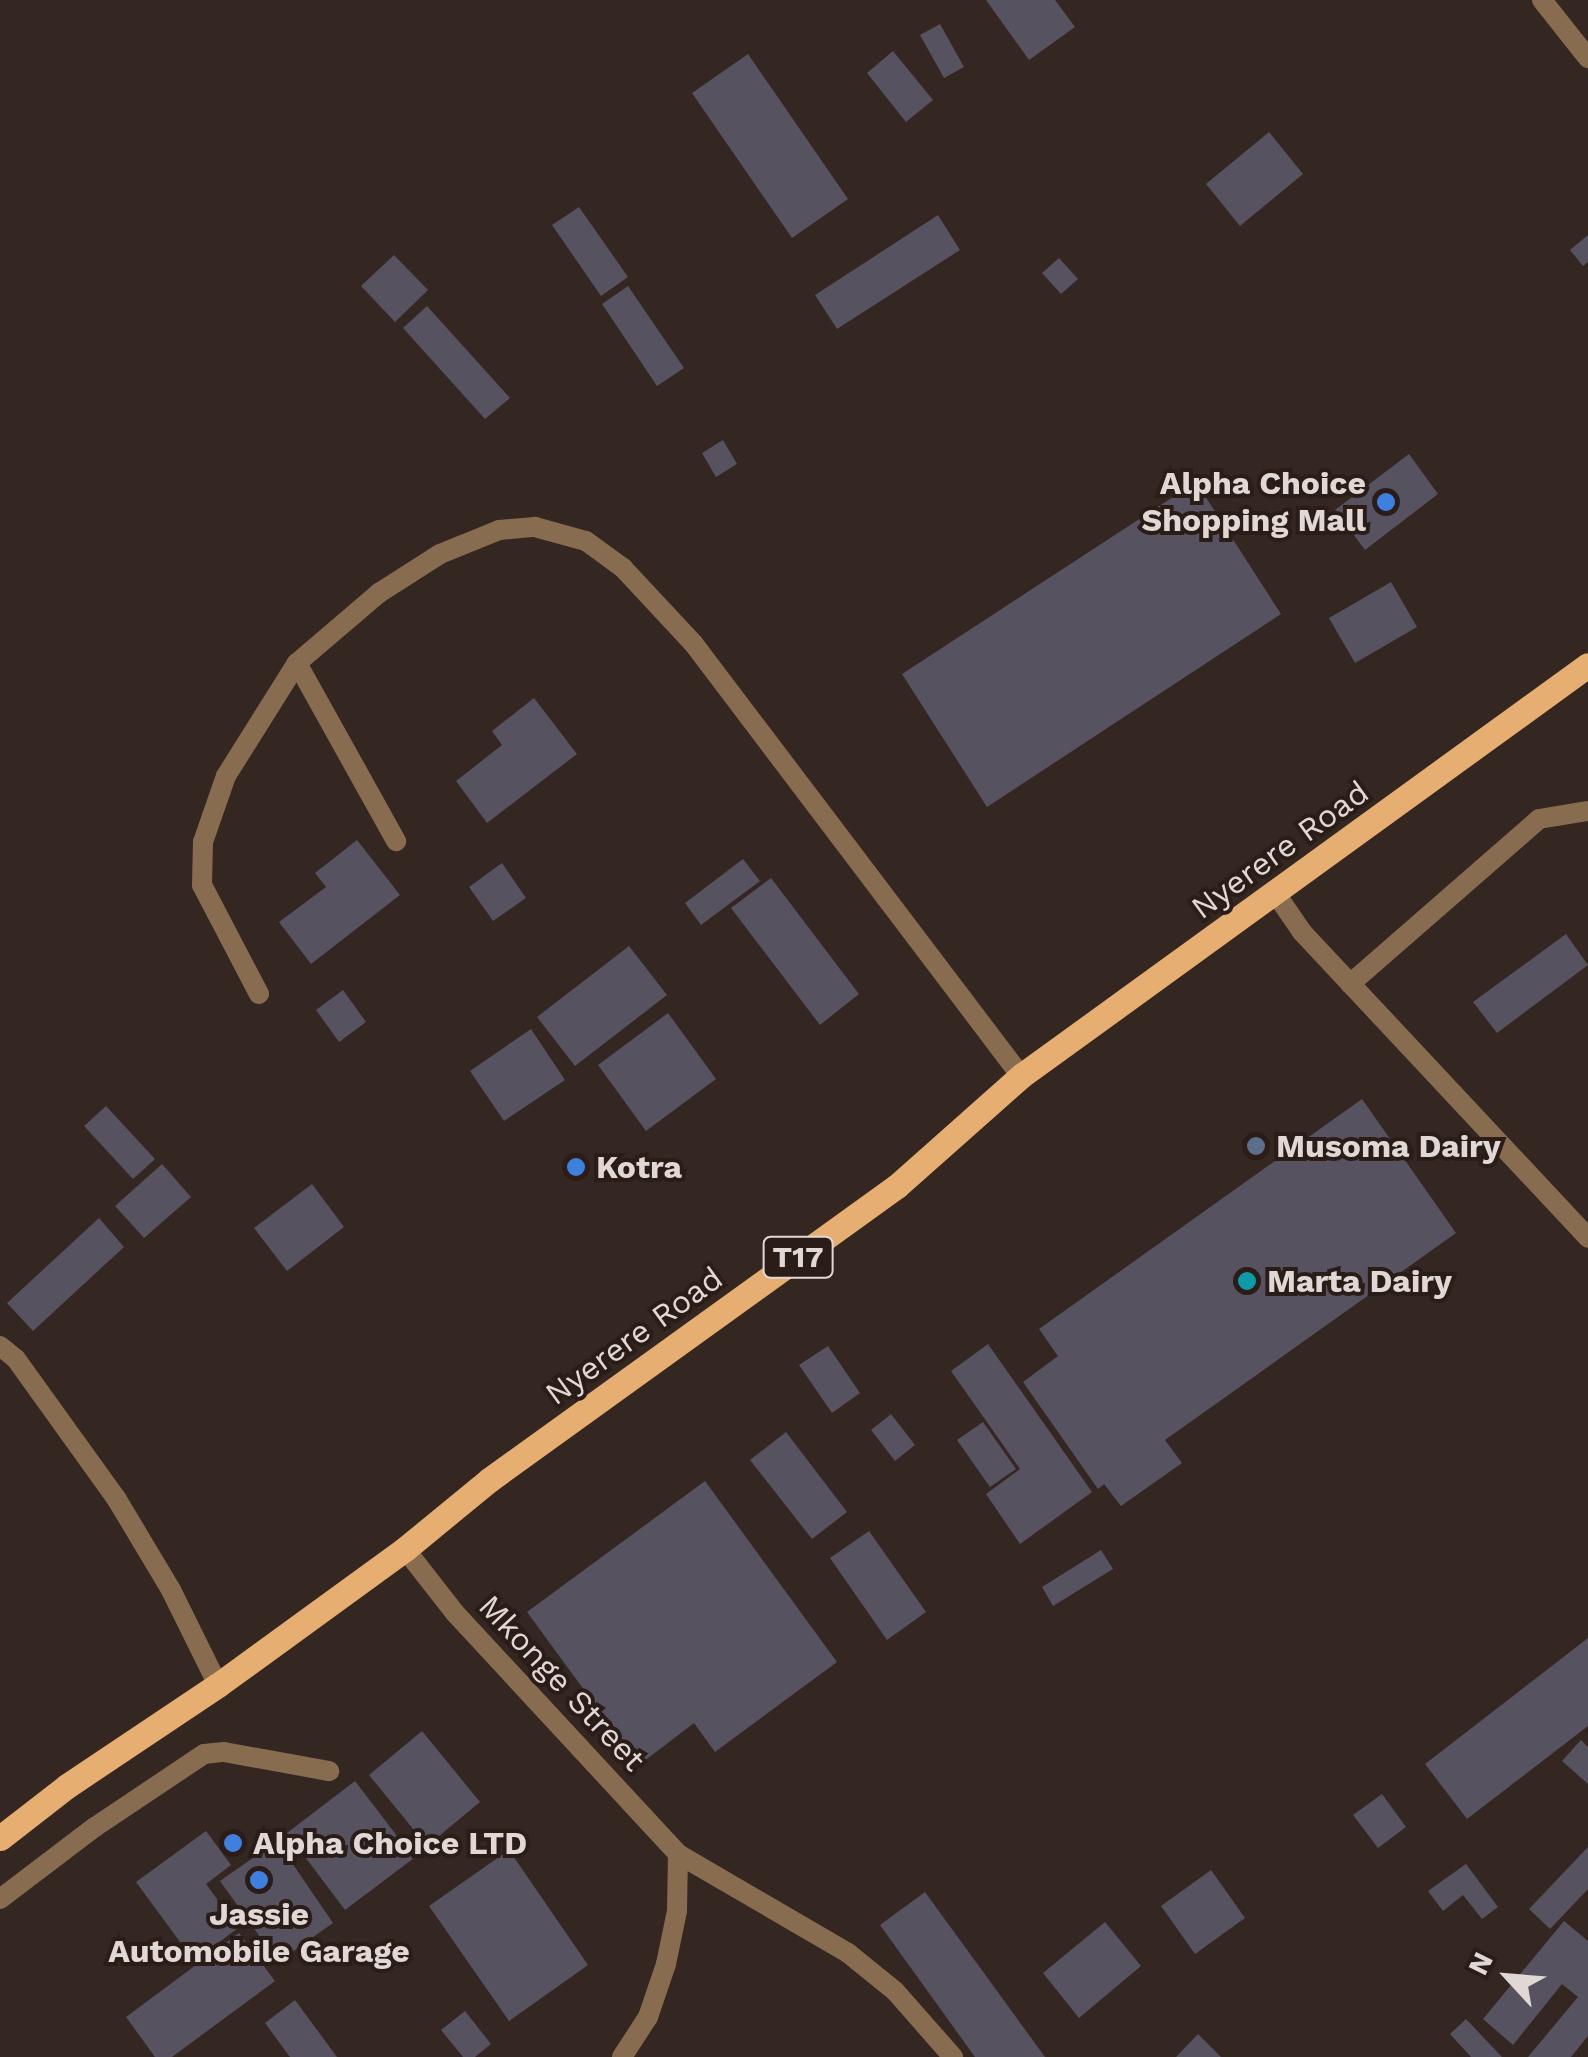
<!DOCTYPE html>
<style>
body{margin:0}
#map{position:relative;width:1588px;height:2057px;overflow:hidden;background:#342621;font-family:"Work Sans",sans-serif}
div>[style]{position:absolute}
.building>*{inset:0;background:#57525f}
.minor>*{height:20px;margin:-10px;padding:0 10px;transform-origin:10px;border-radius:10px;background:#886c50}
.primary>*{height:25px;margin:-12.5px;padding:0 12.5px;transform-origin:12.5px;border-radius:12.5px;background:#e7ae72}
.dots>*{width:28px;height:28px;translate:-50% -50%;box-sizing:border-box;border:5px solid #2a1d18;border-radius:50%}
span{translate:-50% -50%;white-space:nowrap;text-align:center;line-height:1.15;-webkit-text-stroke:8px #2a1d18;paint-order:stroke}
.shield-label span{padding:2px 8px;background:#2a1d18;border:2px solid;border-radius:8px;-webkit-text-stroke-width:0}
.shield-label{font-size:30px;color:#e1d8d5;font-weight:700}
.poi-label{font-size:32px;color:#e1d8d5;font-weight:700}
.right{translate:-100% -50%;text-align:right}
.left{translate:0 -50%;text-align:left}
.street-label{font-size:32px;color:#e1d8d5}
.north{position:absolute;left:1458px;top:1927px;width:100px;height:100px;-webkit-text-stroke:8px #2a1d18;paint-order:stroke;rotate:296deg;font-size:28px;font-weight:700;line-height:40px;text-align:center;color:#e1d8d5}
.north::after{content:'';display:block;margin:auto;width:35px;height:45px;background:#e1d8d5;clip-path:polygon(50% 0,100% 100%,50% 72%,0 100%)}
</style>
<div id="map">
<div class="building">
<div style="clip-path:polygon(986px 0,1055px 0,1075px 27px,1029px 60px)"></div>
<div style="clip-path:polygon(940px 24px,964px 67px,944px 78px,920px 35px)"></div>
<div style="clip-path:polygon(893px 51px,933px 100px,906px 122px,867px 73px)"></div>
<div style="clip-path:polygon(748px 54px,848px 199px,792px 238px,692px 93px)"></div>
<div style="clip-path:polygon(1269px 132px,1303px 174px,1240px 226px,1206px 184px)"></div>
<div style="clip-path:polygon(579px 207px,628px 277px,601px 296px,552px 225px)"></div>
<div style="clip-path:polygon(938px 215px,960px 250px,837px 329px,815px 295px)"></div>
<div style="clip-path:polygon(1588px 235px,1588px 262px,1583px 266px,1570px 250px)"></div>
<div style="clip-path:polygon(394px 255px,428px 290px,395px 322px,361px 286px)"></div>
<div style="clip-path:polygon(1059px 258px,1078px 279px,1061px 294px,1042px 273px)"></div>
<div style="clip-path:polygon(628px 286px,684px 368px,657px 386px,602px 304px)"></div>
<div style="clip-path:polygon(427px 306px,510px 398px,485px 419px,403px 328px)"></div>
<div style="clip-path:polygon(723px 440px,737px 464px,716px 477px,702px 453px)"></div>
<div style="clip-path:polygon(1409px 454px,1438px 494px,1365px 550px,1335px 510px)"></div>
<div style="clip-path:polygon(1196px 482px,1281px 614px,987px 807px,902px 674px)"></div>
<div style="clip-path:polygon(1391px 582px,1417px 627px,1355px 663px,1329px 618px)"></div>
<div style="clip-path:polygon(534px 698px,577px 754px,487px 823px,456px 781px,502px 745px,492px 731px)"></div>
<div style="clip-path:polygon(357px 840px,400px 895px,311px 964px,279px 922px,326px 887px,315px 873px)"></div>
<div style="clip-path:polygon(743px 859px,760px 881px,701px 925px,685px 903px)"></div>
<div style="clip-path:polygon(502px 863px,526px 898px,493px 921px,469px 887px)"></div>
<div style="clip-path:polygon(771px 878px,859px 994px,820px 1025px,731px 908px)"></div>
<div style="clip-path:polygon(1566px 934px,1588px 965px,1497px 1033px,1473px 1002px)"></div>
<div style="clip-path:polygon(629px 946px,667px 995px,575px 1066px,537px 1017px)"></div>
<div style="clip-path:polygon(343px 990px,366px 1022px,339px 1042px,316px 1010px)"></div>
<div style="clip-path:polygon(668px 1013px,716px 1079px,646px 1131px,598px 1065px)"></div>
<div style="clip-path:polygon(531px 1029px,565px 1080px,504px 1121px,470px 1071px)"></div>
<div style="clip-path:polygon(1362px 1099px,1456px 1233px,1165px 1440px,1182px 1463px,1121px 1506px,1104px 1484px,1098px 1489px,1023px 1382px,1058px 1356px,1039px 1329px)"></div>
<div style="clip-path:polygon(106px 1106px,155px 1159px,133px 1179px,84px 1126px)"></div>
<div style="clip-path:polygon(162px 1164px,191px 1197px,144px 1238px,115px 1206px)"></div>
<div style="clip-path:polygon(312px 1184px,344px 1227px,287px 1271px,254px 1228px)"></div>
<div style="clip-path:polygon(99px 1218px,124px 1247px,33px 1331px,7px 1303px)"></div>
<div style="clip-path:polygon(988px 1344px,1092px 1492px,1020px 1544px,986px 1494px,1020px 1469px,951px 1371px)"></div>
<div style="clip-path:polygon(828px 1346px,860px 1393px,832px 1413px,799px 1365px)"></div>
<div style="clip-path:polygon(891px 1414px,915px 1445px,895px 1461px,871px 1430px)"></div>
<div style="clip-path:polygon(983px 1422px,1016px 1469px,990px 1487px,957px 1440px)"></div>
<div style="clip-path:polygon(786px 1432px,847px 1512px,812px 1539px,750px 1460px)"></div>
<div style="clip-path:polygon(705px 1481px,837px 1662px,715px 1752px,694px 1723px,639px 1765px,527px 1612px)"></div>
<div style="clip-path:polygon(869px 1531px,926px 1612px,887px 1640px,830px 1558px)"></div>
<div style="clip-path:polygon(1101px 1550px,1113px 1569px,1053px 1606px,1042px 1587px)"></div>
<div style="clip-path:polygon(1588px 1638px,1588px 1726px,1467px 1819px,1425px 1764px)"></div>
<div style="clip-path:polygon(422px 1731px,480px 1802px,427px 1846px,369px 1775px)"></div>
<div style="clip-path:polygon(1581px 1740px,1588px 1747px,1588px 1784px,1562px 1761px)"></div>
<div style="clip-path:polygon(355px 1781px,414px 1858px,345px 1910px,287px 1833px)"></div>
<div style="clip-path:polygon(1382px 1794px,1406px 1827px,1378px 1848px,1353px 1815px)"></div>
<div style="clip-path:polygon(206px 1831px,231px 1865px,206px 1884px,238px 1928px,194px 1961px,136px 1882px)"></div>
<div style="clip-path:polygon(277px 1841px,333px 1923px,278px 1962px,220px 1881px)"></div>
<div style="clip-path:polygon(1588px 1847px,1588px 1889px,1550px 1929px,1529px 1909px)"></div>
<div style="clip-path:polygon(509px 1850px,588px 1965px,509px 2021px,429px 1906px)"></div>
<div style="clip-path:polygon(1466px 1864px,1498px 1907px,1482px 1919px,1463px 1895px,1443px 1911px,1428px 1891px)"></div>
<div style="clip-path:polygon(1211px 1870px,1245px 1918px,1195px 1954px,1161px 1906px)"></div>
<div style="clip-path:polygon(925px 1892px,1045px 2057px,975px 2057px,880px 1925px)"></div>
<div style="clip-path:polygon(1564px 1921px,1588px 1941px,1588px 2036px,1571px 2057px,1528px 2057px,1578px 1997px,1562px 1984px,1513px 2045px,1483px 2019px)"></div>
<div style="clip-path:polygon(1105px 1922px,1141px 1966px,1079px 2018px,1043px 1973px)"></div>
<div style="clip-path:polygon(239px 1933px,275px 1981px,172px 2057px,155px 2057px,126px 2017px)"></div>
<div style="clip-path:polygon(295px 2000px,337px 2057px,290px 2057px,265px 2023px)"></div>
<div style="clip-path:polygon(465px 2011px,491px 2044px,475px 2057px,463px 2057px,441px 2030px)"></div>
<div style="clip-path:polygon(1466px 2019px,1502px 2057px,1471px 2057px,1450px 2034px)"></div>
<div style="clip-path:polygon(1198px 2034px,1221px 2057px,1176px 2057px)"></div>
</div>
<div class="minor">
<div style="left:1542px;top:0;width:74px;rotate:51.6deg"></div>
<div style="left:297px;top:663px;width:204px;rotate:60.9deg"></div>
<div style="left:1276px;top:894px;width:46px;rotate:55.6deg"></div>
<div style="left:1302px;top:932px;width:419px;rotate:46.9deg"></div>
<div style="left:1350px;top:984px;width:251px;rotate:-41.1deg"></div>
<div style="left:1539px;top:819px;width:50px;rotate:-9.3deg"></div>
<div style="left:259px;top:994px;width:123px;rotate:-117.6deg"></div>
<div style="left:202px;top:885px;width:43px;rotate:-88.7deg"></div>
<div style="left:203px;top:842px;width:70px;rotate:-70.8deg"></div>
<div style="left:226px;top:776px;width:133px;rotate:-57.9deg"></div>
<div style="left:297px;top:663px;width:108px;rotate:-40.5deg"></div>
<div style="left:379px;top:593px;width:72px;rotate:-32.6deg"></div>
<div style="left:440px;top:554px;width:64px;rotate:-22.1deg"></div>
<div style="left:499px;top:530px;width:36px;rotate:-5deg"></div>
<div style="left:535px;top:527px;width:53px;rotate:15.4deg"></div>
<div style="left:586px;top:541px;width:46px;rotate:36.1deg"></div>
<div style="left:623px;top:568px;width:103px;rotate:47deg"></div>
<div style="left:693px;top:643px;width:543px;rotate:52.86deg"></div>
<div style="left:0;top:1346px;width:21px;rotate:39deg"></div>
<div style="left:16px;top:1359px;width:171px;rotate:54.3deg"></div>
<div style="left:116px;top:1498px;width:107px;rotate:59.1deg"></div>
<div style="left:171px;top:1590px;width:106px;rotate:63.7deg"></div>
<div style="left:405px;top:1549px;width:81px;rotate:52deg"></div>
<div style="left:455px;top:1613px;width:328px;rotate:47.2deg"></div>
<div style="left:678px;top:1854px;width:197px;rotate:30.2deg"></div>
<div style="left:848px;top:1953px;width:60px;rotate:39deg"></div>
<div style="left:895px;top:1991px;width:88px;rotate:48.7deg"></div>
<div style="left:0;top:1899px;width:119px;rotate:-37.2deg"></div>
<div style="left:95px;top:1827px;width:131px;rotate:-33.8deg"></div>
<div style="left:204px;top:1754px;width:20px;rotate:-6deg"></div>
<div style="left:224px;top:1752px;width:107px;rotate:10.3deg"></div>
<div style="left:622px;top:2057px;width:48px;rotate:-57deg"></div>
<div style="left:648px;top:2017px;width:56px;rotate:-71.2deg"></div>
<div style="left:666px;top:1964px;width:54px;rotate:-78.3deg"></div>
<div style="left:677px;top:1911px;width:57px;rotate:-89deg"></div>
</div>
<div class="primary">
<div style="left:0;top:1838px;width:85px;rotate:-37.8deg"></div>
<div style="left:67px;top:1786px;width:182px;rotate:-33.8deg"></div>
<div style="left:218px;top:1685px;width:231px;rotate:-36deg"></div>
<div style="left:405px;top:1549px;width:109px;rotate:-39.4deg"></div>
<div style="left:489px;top:1480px;width:503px;rotate:-35.78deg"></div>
<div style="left:897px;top:1186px;width:166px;rotate:-41.6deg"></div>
<div style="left:1021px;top:1076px;width:700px;rotate:-35.94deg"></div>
</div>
<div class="dots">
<div style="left:1386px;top:502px;background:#3f7fe0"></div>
<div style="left:1256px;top:1146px;background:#5c6f8a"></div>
<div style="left:576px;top:1167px;background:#3f7fe0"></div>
<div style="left:1247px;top:1281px;background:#0f9aa8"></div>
<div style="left:233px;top:1843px;background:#3f7fe0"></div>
<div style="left:259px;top:1880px;background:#3f7fe0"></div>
</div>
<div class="shield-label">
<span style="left:798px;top:1257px">T17</span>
</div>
<div class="poi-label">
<span class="right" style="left:1366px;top:502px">Alpha Choice<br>Shopping Mall</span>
<span class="left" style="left:1276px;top:1146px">Musoma Dairy</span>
<span class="left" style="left:596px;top:1167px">Kotra</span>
<span class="left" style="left:1267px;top:1281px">Marta Dairy</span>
<span class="left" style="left:253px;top:1843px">Alpha Choice LTD</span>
<span style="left:259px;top:1933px">Jassie<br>Automobile Garage</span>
</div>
<div class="street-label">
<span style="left:1280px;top:850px;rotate:-36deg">Nyerere Road</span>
<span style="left:634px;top:1336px;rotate:-36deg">Nyerere Road</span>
<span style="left:562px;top:1683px;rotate:47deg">Mkonge Street</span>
</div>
<div class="north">N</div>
</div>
